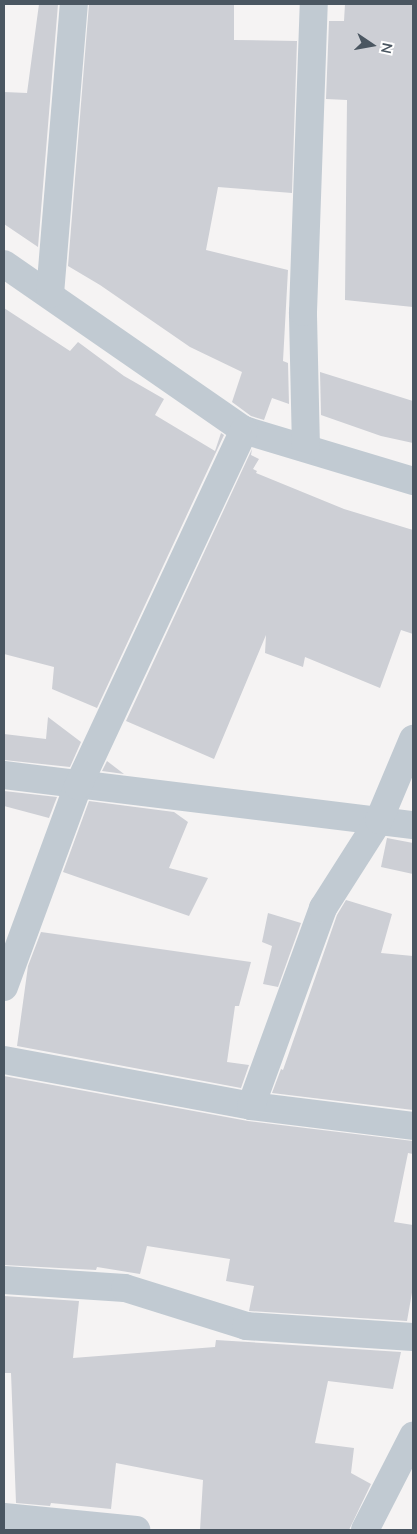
<!DOCTYPE html>
<style>
body{margin:0}
#map{position:relative;width:417px;height:1534px;overflow:hidden;background:#f5f3f3;font-family:Mulish,sans-serif}
div>[style]{position:absolute}
.building>*{inset:0;background:#cdcfd5}
.minor>*{height:28px;margin:-14px;padding:0 14px;transform-origin:14px;border-radius:14px;background:#c1cad2}
span{translate:-50% -50%;white-space:nowrap;text-align:center;line-height:1.15;-webkit-text-stroke:4px #fff;paint-order:stroke}
.frame{position:absolute;inset:0;border:5px solid #4a5661;pointer-events:none}
.north{position:absolute;left:347px;top:20px;width:50px;height:50px;-webkit-text-stroke:4px #fff;paint-order:stroke;rotate:102deg;font-size:14px;font-weight:700;line-height:20px;text-align:center;color:#4a5661}
.north::after{content:'';display:block;margin:auto;width:18px;height:22px;background:#4a5661;clip-path:polygon(50% 0,100% 100%,50% 72%,0 100%)}
</style>
<div id="map">
<div class="building">
<div style="clip-path:polygon(39px 4px,58px 4px,38px 247px,4px 224px,4px 92px,27px 93px)"></div>
<div style="clip-path:polygon(89px 4px,234px 4px,234px 40px,297px 41px,292px 193px,218px 187px,206px 250px,288px 270px,283px 361px,288px 363px,289px 404px,272px 398px,264px 420px,251px 416px,232px 402px,242px 372px,190px 347px,100px 285px,68px 266px)"></div>
<div style="clip-path:polygon(345px 4px,413px 4px,413px 307px,345px 300px,347px 100px,326px 99px,329px 21px,344px 21px)"></div>
<div style="clip-path:polygon(4px 308px,70px 351px,78px 342px,124px 376px,164px 399px,155px 415px,215px 451px,221px 433px,224px 435px,97px 708px,52px 689px,54px 667px,4px 654px)"></div>
<div style="clip-path:polygon(320px 372px,413px 401px,413px 443px,381px 436px,321px 415px)"></div>
<div style="clip-path:polygon(252px 449px,251px 455px,259px 459px,253px 469px,257px 471px,256px 473px,344px 509px,413px 530px,413px 634px,401px 630px,380px 688px,305px 657px,303px 667px,265px 653px,266px 635px,214px 759px,126px 721px)"></div>
<div style="clip-path:polygon(48px 717px,81px 742px,70px 767px,4px 760px,4px 734px,46px 739px)"></div>
<div style="clip-path:polygon(107px 761px,124px 774px,102px 771px)"></div>
<div style="clip-path:polygon(4px 791px,57px 797px,49px 818px,4px 806px)"></div>
<div style="clip-path:polygon(89px 801px,174px 812px,188px 822px,169px 868px,208px 878px,189px 916px,63px 872px)"></div>
<div style="clip-path:polygon(387px 838px,413px 843px,413px 874px,381px 867px)"></div>
<div style="clip-path:polygon(346px 900px,392px 914px,381px 953px,413px 956px,413px 1110px,272px 1093px,281px 1069px,283px 1070px,337px 915px)"></div>
<div style="clip-path:polygon(268px 913px,301px 923px,278px 987px,263px 984px,272px 946px,262px 942px)"></div>
<div style="clip-path:polygon(41px 932px,251px 962px,239px 1006px,235px 1006px,227px 1062px,249px 1065px,241px 1088px,17px 1046px,28px 966px)"></div>
<div style="clip-path:polygon(4px 1076px,248px 1121px,413px 1141px,413px 1154px,408px 1153px,394px 1222px,413px 1225px,413px 1287px,407px 1321px,249px 1311px,254px 1286px,226px 1281px,230px 1259px,147px 1246px,140px 1274px,97px 1267px,96px 1270px,4px 1265px)"></div>
<div style="clip-path:polygon(4px 1296px,79px 1301px,73px 1358px,215px 1347px,216px 1340px,401px 1352px,393px 1389px,328px 1381px,315px 1443px,354px 1448px,351px 1473px,371px 1484px,349px 1530px,200px 1530px,203px 1480px,116px 1463px,111px 1509px,51px 1503px,50px 1506px,16px 1503px,11px 1373px,4px 1373px)"></div>
</div>
<div class="minor">
<div style="left:4px;top:264px;width:292px;rotate:34.7deg"></div>
<div style="left:244px;top:430px;width:177px;rotate:16.8deg"></div>
<div style="left:50px;top:294px;width:291px;rotate:-85.3deg"></div>
<div style="left:306px;top:448px;width:136px;rotate:-91.3deg"></div>
<div style="left:303px;top:312px;width:308px;rotate:-88deg"></div>
<div style="left:4px;top:775px;width:412px;rotate:7deg"></div>
<div style="left:4px;top:987px;width:214px;rotate:-69.8deg"></div>
<div style="left:78px;top:786px;width:393px;rotate:-65deg"></div>
<div style="left:4px;top:1060px;width:251px;rotate:10.5deg"></div>
<div style="left:251px;top:1106px;width:163px;rotate:7deg"></div>
<div style="left:251px;top:1106px;width:211px;rotate:-70deg"></div>
<div style="left:323px;top:908px;width:104px;rotate:-57.5deg"></div>
<div style="left:379px;top:820px;width:88px;rotate:-67.2deg"></div>
<div style="left:4px;top:1280px;width:121px;rotate:3.8deg"></div>
<div style="left:125px;top:1288px;width:127px;rotate:17.4deg"></div>
<div style="left:246px;top:1326px;width:167px;rotate:3.8deg"></div>
<div style="left:4px;top:1517px;width:133px;rotate:5.6deg"></div>
<div style="left:365px;top:1530px;width:106px;rotate:-62.9deg"></div>
</div>
<div class="frame"></div>
<div class="north">N</div>
</div>
